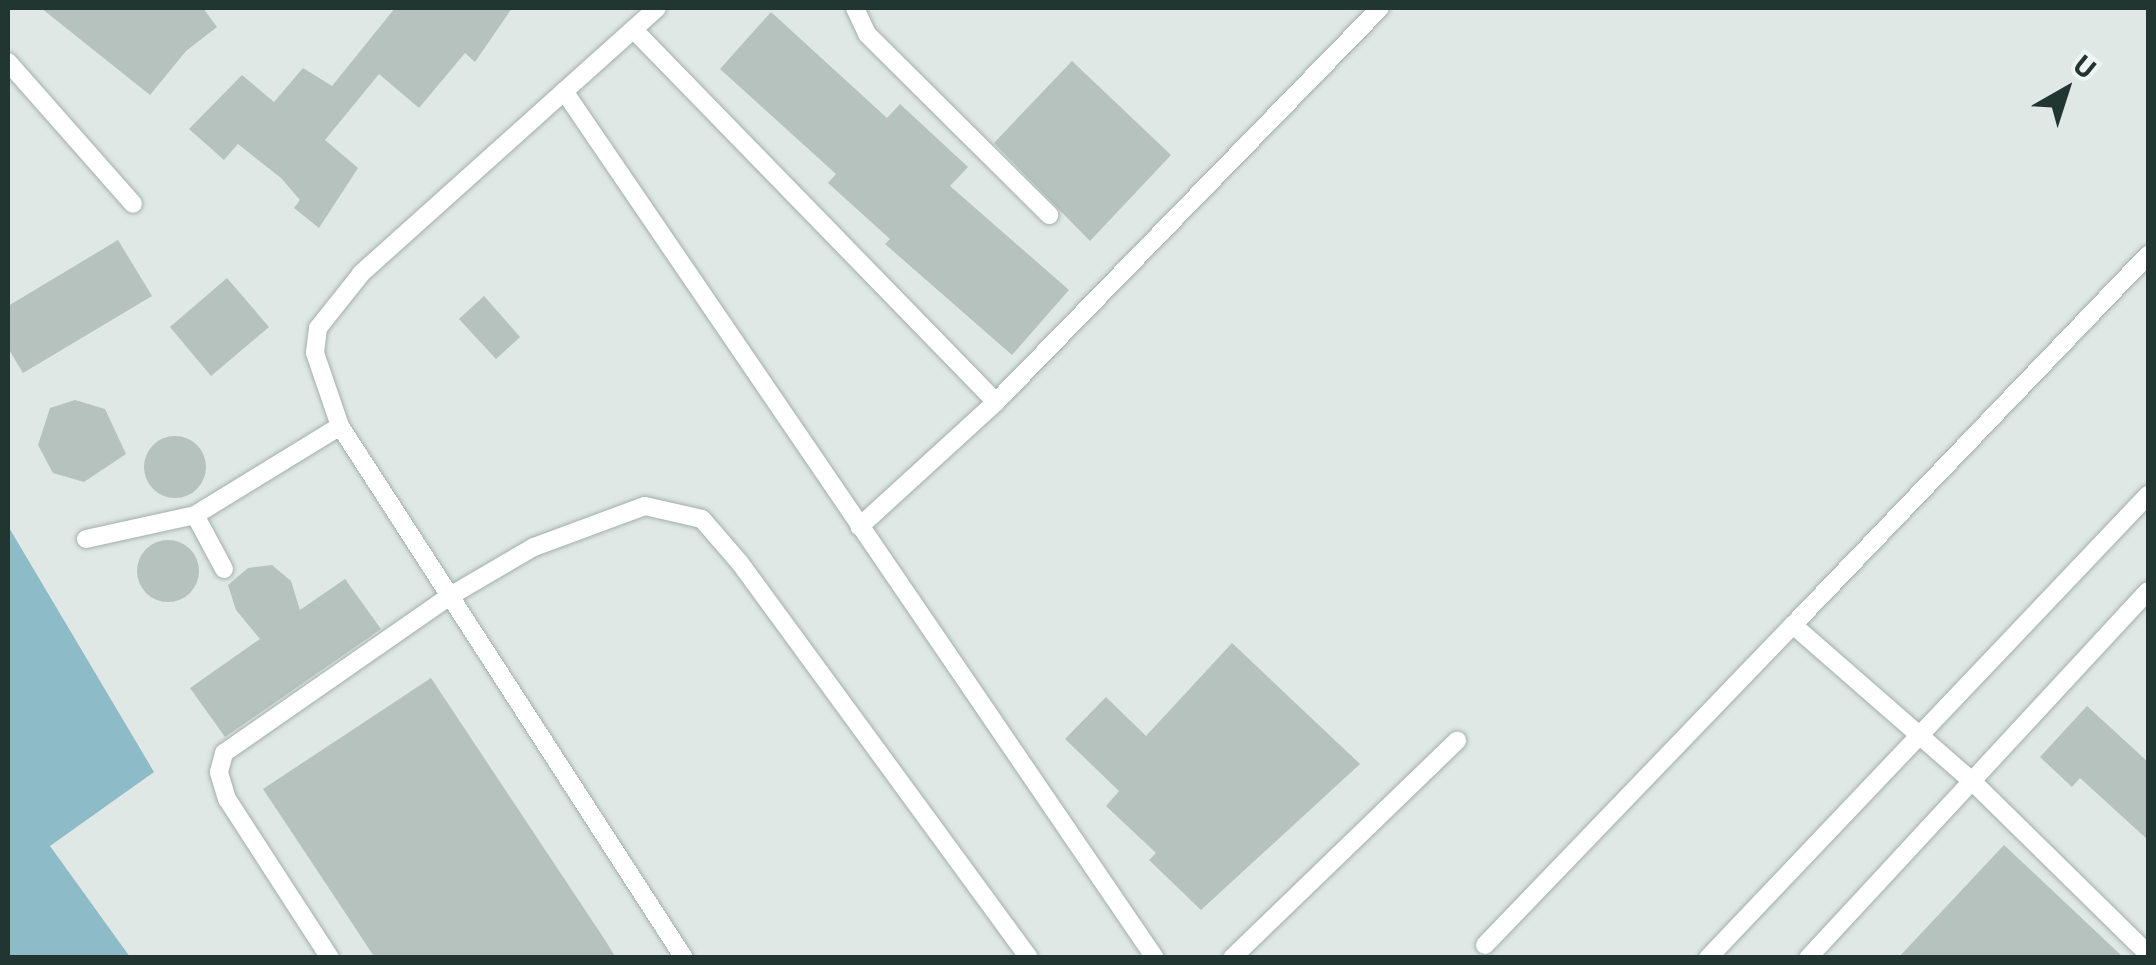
<!DOCTYPE html>
<style>
body{margin:0}
#map{position:relative;width:2156px;height:965px;overflow:hidden;background:#dfe8e4;font-family:"IBM Plex Sans",sans-serif}
div>[style]{position:absolute}
.water>*{inset:0;background:#8dbbc7}
.building>*{inset:0;background:#b5c2bd}
.round{border-radius:50%}
.roads{filter:drop-shadow(0 0 2px #a3afab) drop-shadow(0 0 2px #a3afab)}
.service>*{height:18px;margin:-9px;padding:0 9px;transform-origin:9px;border-radius:9px;background:#fff}
span{translate:-50% -50%;white-space:nowrap;text-align:center;line-height:1.15;-webkit-text-stroke:9px #eff5f2;paint-order:stroke}
.frame{position:absolute;inset:0;border:10px solid #223631;pointer-events:none}
.north{position:absolute;left:2016px;top:40px;width:100px;height:100px;-webkit-text-stroke:8px #eff5f2;paint-order:stroke;rotate:39deg;font-size:28px;font-weight:700;line-height:40px;text-align:center;color:#223631}
.north::after{content:'';display:block;margin:auto;width:35px;height:45px;background:#223631;clip-path:polygon(50% 0,100% 100%,50% 72%,0 100%)}
</style>
<div id="map">
<div class="water">
<div style="clip-path:polygon(8px 526px,154px 772px,50px 846px,130px 957px,8px 957px)"></div>
</div>
<div class="building">
<div style="clip-path:polygon(41px 8px,203px 8px,217px 27px,186px 51px,150px 95px)"></div>
<div style="clip-path:polygon(395px 8px,512px 8px,475px 62px,465px 53px,419px 108px,379px 74px,325px 140px,358px 168px,319px 228px,294px 208px,300px 200px,281px 178px,238px 144px,224px 160px,189px 129px,242px 75px,274px 102px,303px 68px,332px 86px)"></div>
<div style="clip-path:polygon(771px 12px,887px 118px,900px 104px,968px 167px,950px 186px,1069px 290px,1012px 355px,885px 244px,890px 239px,828px 183px,836px 174px,720px 69px)"></div>
<div style="clip-path:polygon(1072px 61px,1171px 155px,1090px 241px,994px 143px)"></div>
<div style="clip-path:polygon(118px 240px,152px 296px,23px 373px,8px 348px,8px 306px)"></div>
<div style="clip-path:polygon(227px 278px,269px 327px,211px 376px,170px 327px)"></div>
<div style="clip-path:polygon(484px 296px,520px 337px,496px 359px,459px 319px)"></div>
<div style="clip-path:polygon(75px 400px,105px 409px,126px 454px,84px 482px,53px 473px,38px 445px,50px 408px)"></div>
<div class="round" style="left:144px;top:436px;width:62px;height:62px"></div>
<div class="round" style="left:137px;top:540px;width:62px;height:62px"></div>
<div style="clip-path:polygon(272px 565px,291px 581px,300px 610px,345px 579px,381px 629px,225px 737px,190px 688px,260px 639px,236px 610px,228px 585px,248px 568px)"></div>
<div style="clip-path:polygon(1232px 643px,1360px 764px,1201px 910px,1149px 860px,1156px 853px,1106px 806px,1119px 791px,1065px 739px,1106px 697px,1146px 736px)"></div>
<div style="clip-path:polygon(431px 678px,605px 940px,616px 958px,375px 958px,350px 920px,263px 789px)"></div>
<div style="clip-path:polygon(2087px 706px,2148px 762px,2148px 840px,2080px 778px,2072px 787px,2040px 757px)"></div>
<div style="clip-path:polygon(2004px 845px,2124px 958px,1898px 958px)"></div>
</div>
<div class="roads">
<div class="service">
<div style="left:657px;top:8px;width:398px;rotate:138.1deg"></div>
<div style="left:361px;top:274px;width:69px;rotate:128.5deg"></div>
<div style="left:318px;top:328px;width:25px;rotate:97deg"></div>
<div style="left:315px;top:353px;width:77px;rotate:71.1deg"></div>
<div style="left:340px;top:426px;width:634px;rotate:57.11deg"></div>
<div style="left:855px;top:8px;width:29px;rotate:65deg"></div>
<div style="left:867px;top:34px;width:257px;rotate:44.8deg"></div>
<div style="left:634px;top:30px;width:519px;rotate:45.78deg"></div>
<div style="left:996px;top:402px;width:185px;rotate:137.6deg"></div>
<div style="left:8px;top:62px;width:189px;rotate:48.6deg"></div>
<div style="left:564px;top:91px;width:1049px;rotate:55.72deg"></div>
<div style="left:996px;top:402px;width:550px;rotate:-45.74deg"></div>
<div style="left:86px;top:539px;width:112px;rotate:-12.4deg"></div>
<div style="left:224px;top:569px;width:61px;rotate:-118.2deg"></div>
<div style="left:195px;top:515px;width:170px;rotate:-31.5deg"></div>
<div style="left:1793px;top:625px;width:513px;rotate:-46.19deg"></div>
<div style="left:1485px;top:945px;width:444px;rotate:-46.1deg"></div>
<div style="left:1793px;top:625px;width:240px;rotate:41.1deg"></div>
<div style="left:1974px;top:783px;width:244px;rotate:44.5deg"></div>
<div style="left:330px;top:958px;width:189px;rotate:-122.9deg"></div>
<div style="left:227px;top:799px;width:28px;rotate:-107deg"></div>
<div style="left:219px;top:772px;width:20px;rotate:-75deg"></div>
<div style="left:224px;top:753px;width:275px;rotate:-34.8deg"></div>
<div style="left:450px;top:596px;width:97px;rotate:-30.3deg"></div>
<div style="left:534px;top:547px;width:118px;rotate:-20.3deg"></div>
<div style="left:645px;top:506px;width:58px;rotate:12.8deg"></div>
<div style="left:702px;top:519px;width:58px;rotate:49.2deg"></div>
<div style="left:740px;top:563px;width:489px;rotate:53.8deg"></div>
<div style="left:1232px;top:958px;width:313px;rotate:-44deg"></div>
<div style="left:1708px;top:958px;width:639px;rotate:-46.46deg"></div>
<div style="left:1808px;top:958px;width:500px;rotate:-47.19deg"></div>
</div>
</div>
<div class="frame"></div>
<div class="north">U</div>
</div>
